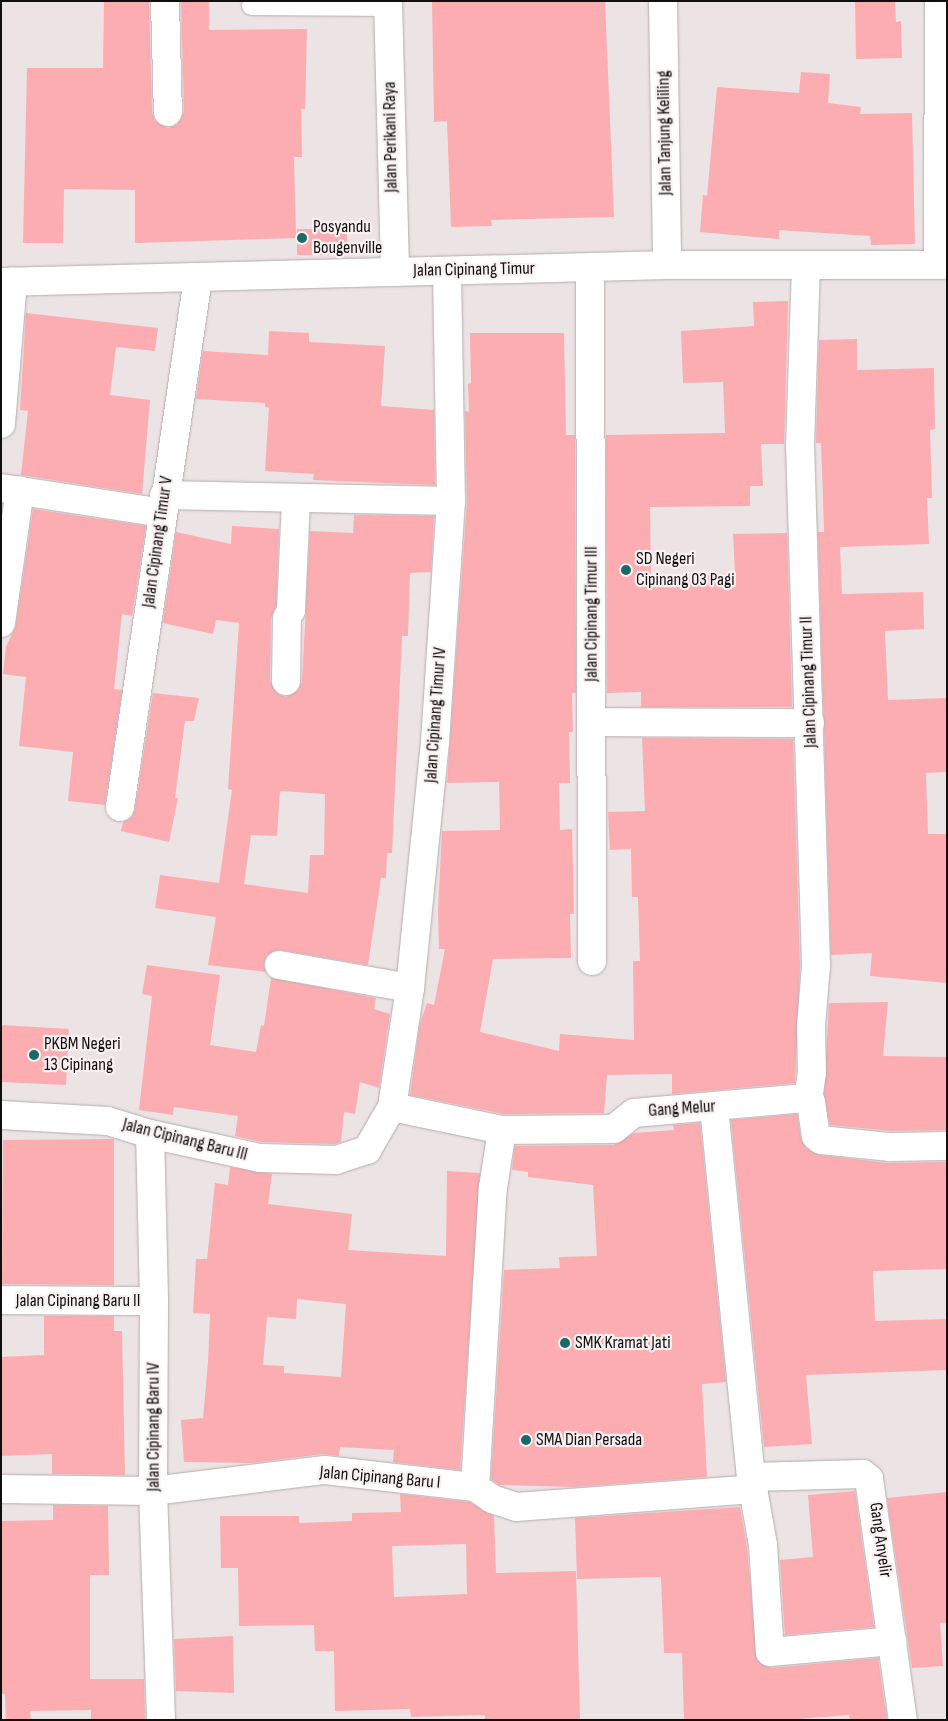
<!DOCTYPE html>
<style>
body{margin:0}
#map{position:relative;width:948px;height:1721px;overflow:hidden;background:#ece3e4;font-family:"Sofia Sans Condensed",sans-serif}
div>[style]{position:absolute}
.building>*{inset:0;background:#fbadb2}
.roads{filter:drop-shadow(0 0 1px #b4acac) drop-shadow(0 0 1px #b4acac)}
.lane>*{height:19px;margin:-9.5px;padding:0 9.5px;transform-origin:9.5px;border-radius:9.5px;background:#fff}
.street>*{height:28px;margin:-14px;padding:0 14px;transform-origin:14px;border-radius:14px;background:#fff}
.dots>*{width:14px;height:14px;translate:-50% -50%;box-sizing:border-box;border:2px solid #f9f1f1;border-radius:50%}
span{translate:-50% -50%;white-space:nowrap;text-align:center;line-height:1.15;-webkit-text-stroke:4.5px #f9f1f1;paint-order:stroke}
.street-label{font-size:18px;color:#110e0e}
.poi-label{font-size:18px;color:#110e0e}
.left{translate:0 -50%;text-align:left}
.frame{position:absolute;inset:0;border:2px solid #110e0e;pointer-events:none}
</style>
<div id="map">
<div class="building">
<div style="clip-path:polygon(104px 1px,149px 1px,152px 112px,155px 121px,168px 128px,177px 125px,184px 112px,181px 1px,209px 1px,209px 30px,307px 29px,305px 109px,301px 109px,302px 157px,294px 157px,296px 238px,135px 243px,135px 190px,64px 189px,63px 243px,23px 243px,27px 68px,103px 68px)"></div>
<div style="clip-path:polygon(432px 1px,605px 1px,614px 217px,491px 220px,492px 226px,451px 227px,447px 121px,434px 122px)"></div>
<div style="clip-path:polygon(855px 1px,895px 1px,896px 22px,901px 21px,902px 58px,856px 59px)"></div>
<div style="clip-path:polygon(801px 72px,830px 74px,828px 103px,861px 107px,860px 114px,912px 113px,915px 244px,871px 245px,870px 236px,779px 230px,779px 239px,700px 232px,703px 195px,707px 196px,717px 87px,799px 93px)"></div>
<div style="clip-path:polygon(297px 229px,347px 229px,347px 255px,297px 255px)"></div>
<div style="clip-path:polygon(788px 301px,784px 444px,761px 444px,763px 486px,750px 486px,750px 506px,650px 507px,651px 577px,735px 574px,733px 534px,787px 533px,792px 707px,641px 707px,641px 692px,607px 693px,606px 435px,725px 433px,723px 382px,683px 383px,681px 331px,754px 326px,753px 302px)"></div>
<div style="clip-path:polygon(26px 313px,158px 328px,155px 351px,116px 347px,110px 395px,150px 400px,142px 494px,21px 475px,28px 411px,20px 410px)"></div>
<div style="clip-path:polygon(269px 331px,309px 333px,309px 342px,385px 346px,381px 406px,434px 410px,435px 485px,313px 480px,314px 474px,265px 471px,269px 408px,265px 407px,265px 403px,196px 399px,203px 351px,268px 355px)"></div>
<div style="clip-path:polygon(470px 333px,564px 333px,566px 435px,575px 435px,576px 693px,572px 693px,573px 732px,569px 732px,570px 783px,559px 783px,560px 830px,572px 829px,574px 914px,570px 914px,571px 958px,493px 959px,480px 1032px,559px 1051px,560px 1034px,634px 1040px,633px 961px,640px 961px,638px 897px,632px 897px,631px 849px,610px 850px,608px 812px,645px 811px,642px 738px,793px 739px,800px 966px,795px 1083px,672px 1094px,672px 1074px,607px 1075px,604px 1113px,504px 1114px,410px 1095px,420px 1023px,427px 1003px,434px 1005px,445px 949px,439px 949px,438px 910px,442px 831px,500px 830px,499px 782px,447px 783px,467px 502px,465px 411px,469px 412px,468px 384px,471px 383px)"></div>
<div style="clip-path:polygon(857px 339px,857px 370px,934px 368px,935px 429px,930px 430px,932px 498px,927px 498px,929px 544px,840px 547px,842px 594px,923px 592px,924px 629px,885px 631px,888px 700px,947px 698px,947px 772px,926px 773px,928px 834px,947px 834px,947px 983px,870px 976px,872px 953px,831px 955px,818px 532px,824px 532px,823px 496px,821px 443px,816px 443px,819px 340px)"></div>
<div style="clip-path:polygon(33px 509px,146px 526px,132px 616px,122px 614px,114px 689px,122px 690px,105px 805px,68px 801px,73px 752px,19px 746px,26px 677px,3px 674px,6px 647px,16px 625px)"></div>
<div style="clip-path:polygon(evenodd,354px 515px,434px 516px,431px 572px,410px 573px,408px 636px,402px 636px,392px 853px,387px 853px,386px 878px,381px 878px,368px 965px,281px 950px,267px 955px,264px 963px,266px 972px,208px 965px,216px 917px,155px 908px,160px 875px,219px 883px,232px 790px,228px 789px,239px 623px,216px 620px,213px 634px,163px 623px,176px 532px,231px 544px,232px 526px,279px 529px,276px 606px,271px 618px,270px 681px,278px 694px,286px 697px,299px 689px,302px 681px,310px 531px,353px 533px,354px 515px,280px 791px,325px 794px,324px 855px,310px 855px,308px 893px,244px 884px,251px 835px,277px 836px,280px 791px)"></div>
<div style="clip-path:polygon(153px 693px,199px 698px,194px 721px,185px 721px,175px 798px,178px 798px,169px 842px,121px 831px,123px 822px,132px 817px,135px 809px)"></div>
<div style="clip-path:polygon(147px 965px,220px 975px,210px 1045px,256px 1052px,261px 1025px,264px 1026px,271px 978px,376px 998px,374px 1009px,390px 1014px,379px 1088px,360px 1082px,355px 1114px,344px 1112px,341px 1142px,334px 1144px,262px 1142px,235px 1136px,238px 1116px,174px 1107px,173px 1115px,139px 1110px,152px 996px,142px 994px)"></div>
<div style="clip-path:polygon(888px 1002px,883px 1056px,947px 1057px,947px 1130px,891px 1131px,830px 1125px,824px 1094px,829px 1003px)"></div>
<div style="clip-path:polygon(1px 1025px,69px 1029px,66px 1085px,1px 1082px)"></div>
<div style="clip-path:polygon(797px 1114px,801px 1139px,806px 1148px,819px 1155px,888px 1163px,947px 1162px,947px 1269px,873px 1271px,875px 1321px,947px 1319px,947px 1370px,806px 1375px,812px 1444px,764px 1447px,731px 1120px)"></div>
<div style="clip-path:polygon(700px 1123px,726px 1382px,702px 1384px,707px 1477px,574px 1487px,499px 1485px,491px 1479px,504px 1270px,560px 1268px,559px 1257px,597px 1256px,593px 1185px,528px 1177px,528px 1172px,512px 1170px,515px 1146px,614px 1145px,634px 1133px,674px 1130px,673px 1125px)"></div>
<div style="clip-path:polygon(114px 1139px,114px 1285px,2px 1284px,3px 1140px)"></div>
<div style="clip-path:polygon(evenodd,230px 1167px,272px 1174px,268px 1204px,352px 1214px,348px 1250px,446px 1256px,447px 1171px,480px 1173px,460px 1470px,393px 1462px,394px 1450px,340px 1447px,339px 1456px,323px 1454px,252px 1463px,184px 1462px,181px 1420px,203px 1418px,208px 1362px,210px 1314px,193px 1313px,196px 1259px,207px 1259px,215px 1183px,228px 1185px,230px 1167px,297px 1299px,346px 1304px,341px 1377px,284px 1373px,284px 1366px,263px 1365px,267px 1317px,296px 1319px,297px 1299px)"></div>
<div style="clip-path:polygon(44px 1316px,114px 1316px,114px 1331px,122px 1331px,125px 1475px,52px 1474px,52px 1454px,1px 1456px,1px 1357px,44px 1355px)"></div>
<div style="clip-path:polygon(855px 1491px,874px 1627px,785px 1635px,780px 1560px,813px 1557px,808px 1495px)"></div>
<div style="clip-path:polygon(947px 1492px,947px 1623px,940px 1623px,943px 1666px,912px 1668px,887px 1498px)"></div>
<div style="clip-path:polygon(evenodd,400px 1494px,469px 1502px,494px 1516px,496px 1573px,576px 1571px,580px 1720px,485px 1720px,485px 1715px,411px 1717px,410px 1709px,335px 1711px,334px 1651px,315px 1651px,314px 1625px,239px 1626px,238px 1568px,221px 1568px,220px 1516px,299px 1516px,299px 1523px,352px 1521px,352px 1513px,401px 1512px,400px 1494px,466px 1544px,467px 1594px,394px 1597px,392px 1546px,466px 1544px)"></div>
<div style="clip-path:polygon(53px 1505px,108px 1506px,109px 1575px,90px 1575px,90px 1679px,144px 1679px,145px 1720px,91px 1720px,91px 1710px,30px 1711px,31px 1720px,6px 1720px,5px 1694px,1px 1694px,1px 1521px,53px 1520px)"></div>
<div style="clip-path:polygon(740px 1507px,747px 1547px,757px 1660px,771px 1668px,878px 1658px,887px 1720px,850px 1720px,849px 1715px,785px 1720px,684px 1720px,682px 1653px,664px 1653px,661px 1577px,577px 1579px,575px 1518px)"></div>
<div style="clip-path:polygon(233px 1636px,234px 1693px,176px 1691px,174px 1639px)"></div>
</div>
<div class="roads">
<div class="lane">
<div style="left:251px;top:5px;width:137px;rotate:0.4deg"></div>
</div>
<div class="street">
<div style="left:165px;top:1px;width:111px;rotate:88.5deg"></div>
<div style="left:388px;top:1px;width:271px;rotate:88.5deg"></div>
<div style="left:663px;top:1px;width:264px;rotate:89.1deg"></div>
<div style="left:938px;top:264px;width:263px;rotate:-89.8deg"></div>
<div style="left:806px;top:265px;width:179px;rotate:91.9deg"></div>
<div style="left:800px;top:444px;width:522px;rotate:88.24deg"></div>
<div style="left:816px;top:966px;width:60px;rotate:94.8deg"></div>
<div style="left:811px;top:1026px;width:46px;rotate:88.8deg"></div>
<div style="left:812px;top:1072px;width:27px;rotate:98deg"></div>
<div style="left:590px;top:268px;width:693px;rotate:89.83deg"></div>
<div style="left:1px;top:282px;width:666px;rotate:-1.46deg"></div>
<div style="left:667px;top:265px;width:280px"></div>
<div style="left:1px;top:424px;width:143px;rotate:-85.2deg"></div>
<div style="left:1px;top:488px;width:163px;rotate:8.8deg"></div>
<div style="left:164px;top:495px;width:287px;rotate:1.2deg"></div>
<div style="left:1px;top:623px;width:134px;rotate:-81.9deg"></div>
<div style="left:286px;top:681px;width:63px;rotate:-89.1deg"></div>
<div style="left:287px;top:618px;width:9px;rotate:-63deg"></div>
<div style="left:291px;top:610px;width:112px;rotate:-87.4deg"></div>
<div style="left:591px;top:722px;width:219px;rotate:0.3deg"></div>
<div style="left:120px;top:807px;width:535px;rotate:-81.61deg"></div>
<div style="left:279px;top:965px;width:133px;rotate:10deg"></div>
<div style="left:392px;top:1107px;width:112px;rotate:11.8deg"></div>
<div style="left:502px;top:1130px;width:112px;rotate:-0.5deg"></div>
<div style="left:614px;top:1129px;width:26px;rotate:-39deg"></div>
<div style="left:634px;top:1113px;width:172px;rotate:-5deg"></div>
<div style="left:805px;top:1098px;width:7px;rotate:34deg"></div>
<div style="left:811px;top:1102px;width:34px;rotate:82deg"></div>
<div style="left:816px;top:1136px;width:6px;rotate:39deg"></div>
<div style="left:821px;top:1140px;width:69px;rotate:5.8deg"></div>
<div style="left:890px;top:1147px;width:57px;rotate:-1deg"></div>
<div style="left:714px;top:1107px;width:372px;rotate:84.3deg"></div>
<div style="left:751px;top:1477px;width:69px;rotate:80deg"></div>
<div style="left:763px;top:1545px;width:107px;rotate:86.3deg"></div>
<div style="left:770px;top:1652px;width:123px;rotate:-5.1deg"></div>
<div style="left:1px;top:1115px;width:107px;rotate:3.2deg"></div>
<div style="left:108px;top:1121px;width:44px;rotate:17.2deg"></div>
<div style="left:150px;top:1134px;width:113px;rotate:12.3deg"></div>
<div style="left:260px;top:1158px;width:76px;rotate:1.5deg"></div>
<div style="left:336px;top:1160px;width:33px;rotate:-18deg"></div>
<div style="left:367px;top:1150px;width:50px;rotate:-59.8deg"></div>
<div style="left:392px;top:1107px;width:120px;rotate:-81.4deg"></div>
<div style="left:410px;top:988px;width:247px;rotate:-84.2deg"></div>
<div style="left:435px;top:742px;width:242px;rotate:-86.2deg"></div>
<div style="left:451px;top:501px;width:230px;rotate:-91deg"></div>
<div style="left:150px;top:1134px;width:167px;rotate:88.6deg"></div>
<div style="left:154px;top:1301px;width:190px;rotate:90.3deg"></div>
<div style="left:153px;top:1491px;width:229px;rotate:88deg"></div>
<div style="left:1px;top:1300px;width:153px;rotate:0.4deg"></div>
<div style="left:751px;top:1477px;width:112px;rotate:-1.5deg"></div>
<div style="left:863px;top:1474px;width:8px;rotate:40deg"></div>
<div style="left:869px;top:1479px;width:243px;rotate:82deg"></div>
<div style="left:475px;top:1487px;width:300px;rotate:-86.6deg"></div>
<div style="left:493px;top:1188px;width:59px;rotate:-81.2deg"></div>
<div style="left:1px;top:1489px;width:152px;rotate:0.8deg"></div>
<div style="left:153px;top:1491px;width:173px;rotate:-7deg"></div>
<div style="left:325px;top:1470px;width:151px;rotate:6.5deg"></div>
<div style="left:475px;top:1487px;width:21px;rotate:35deg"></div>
<div style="left:492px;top:1499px;width:25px;rotate:18deg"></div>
<div style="left:516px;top:1507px;width:238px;rotate:-4.3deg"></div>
</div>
</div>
<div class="dots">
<div style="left:302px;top:238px;background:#1b6868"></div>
<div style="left:626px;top:570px;background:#1b6868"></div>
<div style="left:34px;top:1055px;background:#1b6868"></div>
<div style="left:565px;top:1343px;background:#1b6868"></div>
<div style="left:526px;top:1440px;background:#1b6868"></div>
</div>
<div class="street-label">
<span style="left:665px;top:133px;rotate:-91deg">Jalan Tanjung Keliling</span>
<span style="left:391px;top:137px;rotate:-91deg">Jalan Perikani Raya</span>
<span style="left:474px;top:270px;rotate:-1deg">Jalan Cipinang Timur</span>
<span style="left:158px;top:542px;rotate:-82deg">Jalan Cipinang Timur V</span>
<span style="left:592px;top:614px;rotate:-90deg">Jalan Cipinang Timur III</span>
<span style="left:809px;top:682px;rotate:-92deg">Jalan Cipinang Timur II</span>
<span style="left:436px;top:715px;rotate:-86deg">Jalan Cipinang Timur IV</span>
<span style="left:682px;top:1109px;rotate:-4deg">Gang Melur</span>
<span style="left:185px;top:1140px;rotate:14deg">Jalan Cipinang Baru III</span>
<span style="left:78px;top:1301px">Jalan Cipinang Baru II</span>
<span style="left:154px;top:1427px;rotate:-90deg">Jalan Cipinang Baru IV</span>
<span style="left:380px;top:1478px;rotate:5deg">Jalan Cipinang Baru I</span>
<span style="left:880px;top:1540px;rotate:82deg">Gang Anyelir</span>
</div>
<div class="poi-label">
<span class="left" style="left:313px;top:238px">Posyandu<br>Bougenville</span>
<span class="left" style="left:636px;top:570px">SD Negeri<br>Cipinang 03 Pagi</span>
<span class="left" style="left:44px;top:1055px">PKBM Negeri<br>13 Cipinang</span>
<span class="left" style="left:575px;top:1343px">SMK Kramat Jati</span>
<span class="left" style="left:536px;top:1440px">SMA Dian Persada</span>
</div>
<div class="frame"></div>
</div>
